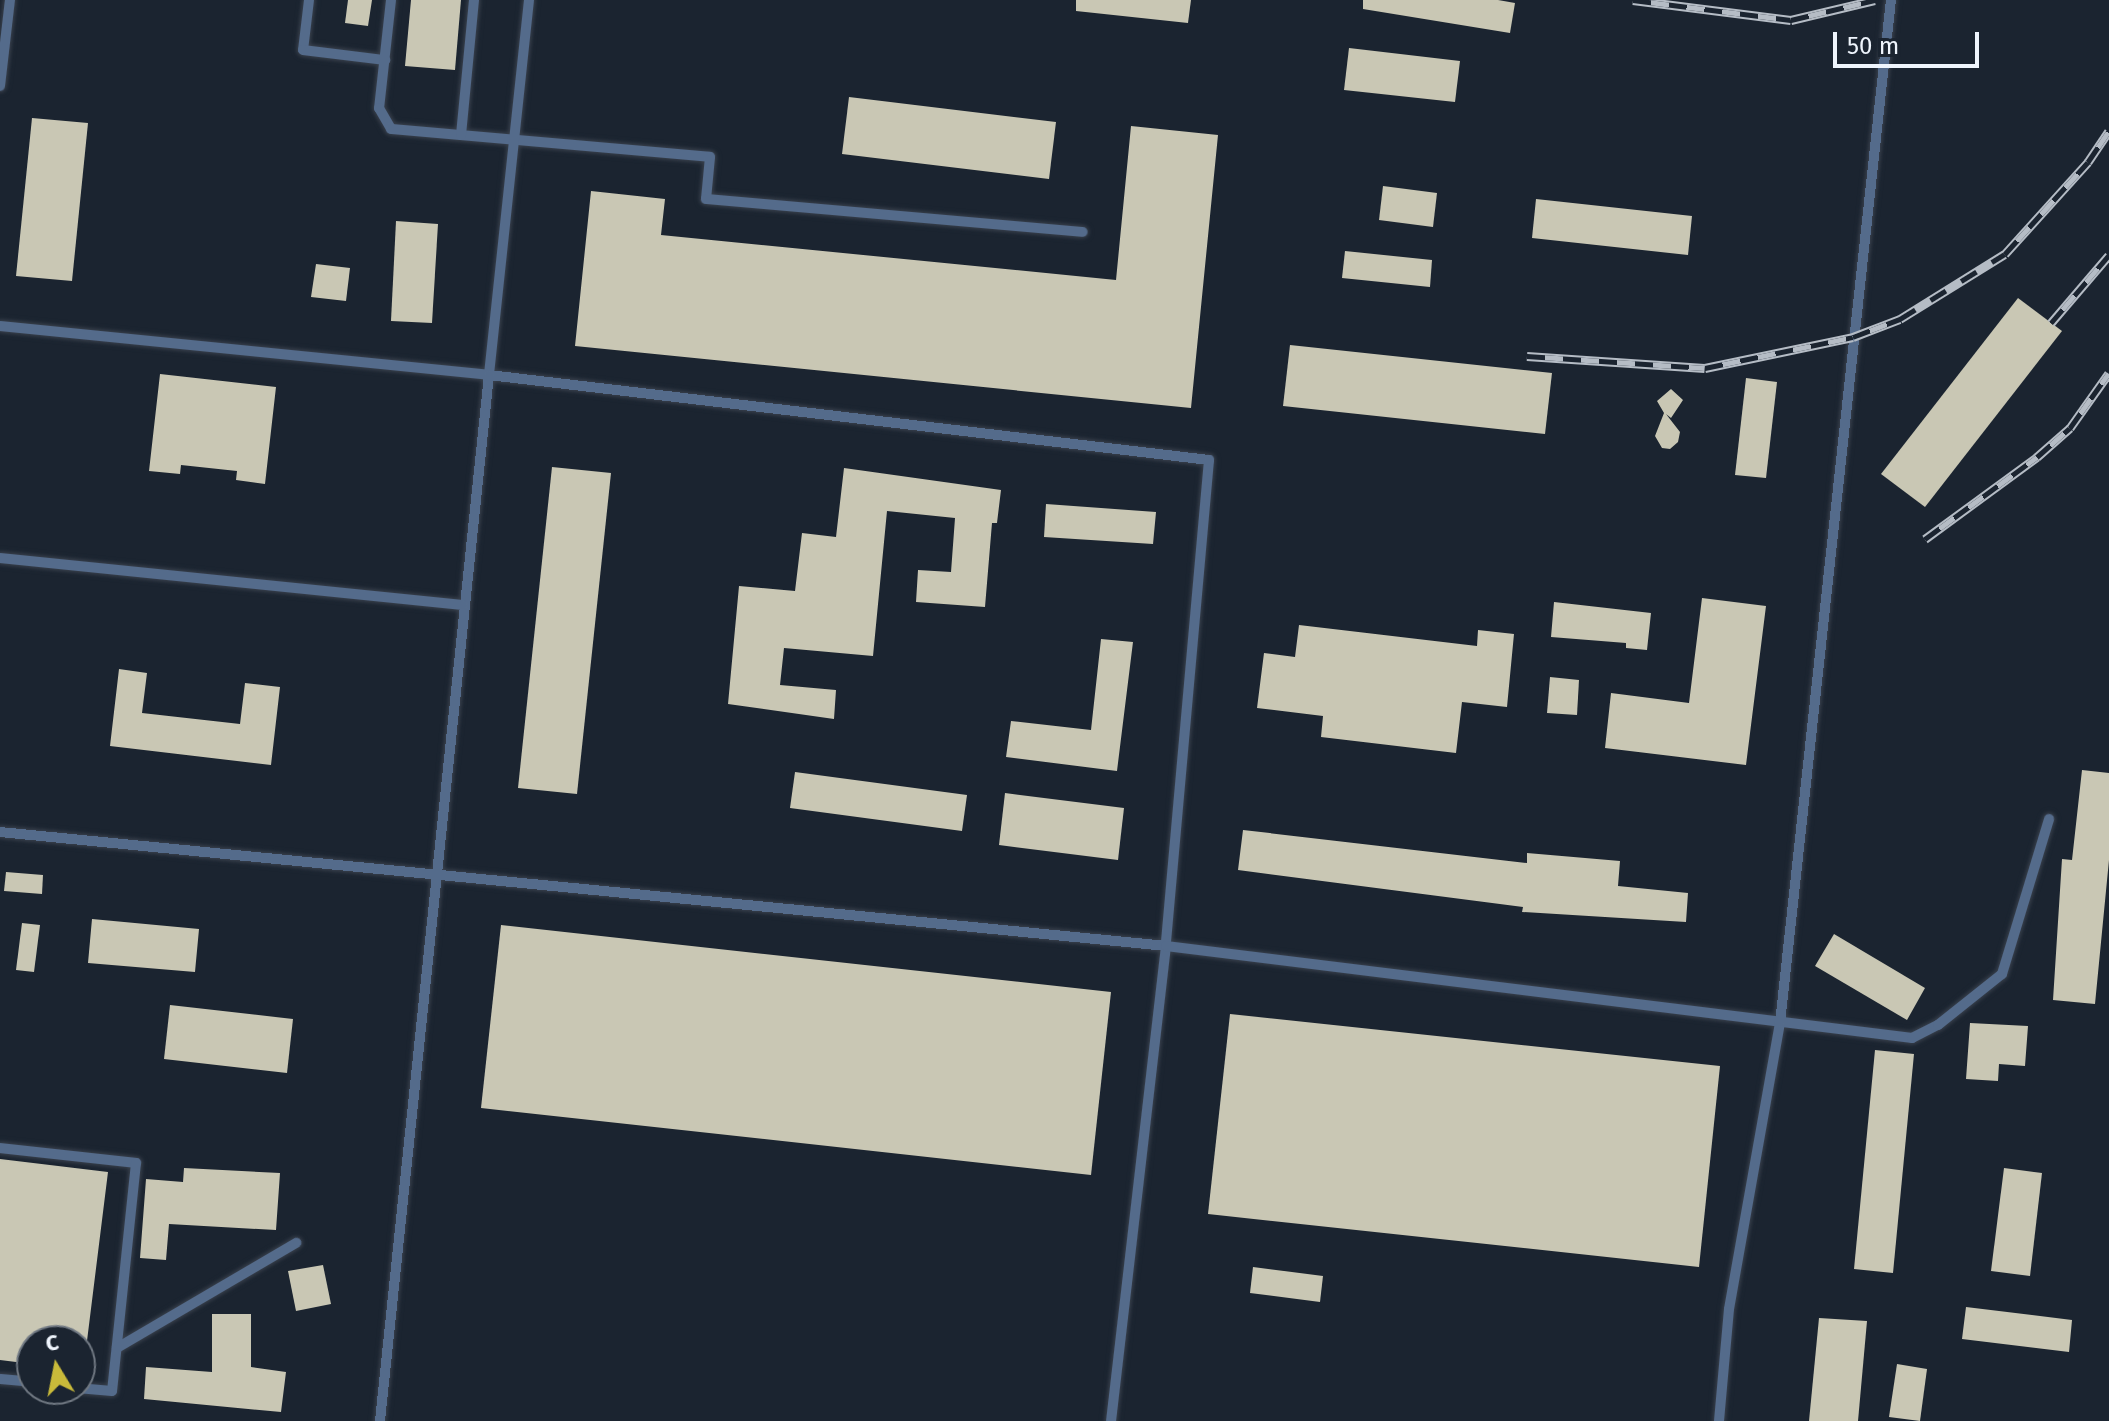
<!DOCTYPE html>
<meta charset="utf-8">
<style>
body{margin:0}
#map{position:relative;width:2109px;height:1421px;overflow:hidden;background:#1b2430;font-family:"Fira Sans",sans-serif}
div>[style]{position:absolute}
.building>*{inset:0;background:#c9c7b4}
.roads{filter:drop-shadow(0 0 2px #39414d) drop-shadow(0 0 2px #39414d)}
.service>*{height:10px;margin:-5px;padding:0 5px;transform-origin:5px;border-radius:5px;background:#546b8b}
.rail>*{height:9px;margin-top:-4.5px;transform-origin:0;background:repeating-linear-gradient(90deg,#1b2430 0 18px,#b5bcc5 0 36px);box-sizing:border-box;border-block:2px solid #b5bcc5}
span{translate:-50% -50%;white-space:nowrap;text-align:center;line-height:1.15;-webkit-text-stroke:8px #1b2430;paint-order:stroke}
.north{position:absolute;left:16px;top:1325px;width:80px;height:80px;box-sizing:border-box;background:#1b2430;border:2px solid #707882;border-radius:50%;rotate:350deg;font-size:22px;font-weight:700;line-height:32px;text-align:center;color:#eff5fd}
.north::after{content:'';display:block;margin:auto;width:28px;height:36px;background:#c9ba3a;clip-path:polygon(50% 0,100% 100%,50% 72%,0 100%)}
.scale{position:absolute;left:1833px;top:32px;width:146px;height:36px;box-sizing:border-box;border:4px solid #eff5fd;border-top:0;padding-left:10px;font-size:24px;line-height:28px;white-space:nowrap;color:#eff5fd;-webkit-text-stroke:6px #1b2430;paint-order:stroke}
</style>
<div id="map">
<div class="building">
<div style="clip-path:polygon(348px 0,372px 0,368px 26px,345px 23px)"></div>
<div style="clip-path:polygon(411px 0,461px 0,455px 70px,405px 66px)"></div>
<div style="clip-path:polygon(1076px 0,1191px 0,1188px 23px,1076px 11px)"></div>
<div style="clip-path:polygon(1363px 0,1498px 0,1515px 3px,1510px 33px,1363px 9px)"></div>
<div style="clip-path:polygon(1349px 48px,1460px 61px,1455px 102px,1344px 90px)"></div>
<div style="clip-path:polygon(849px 97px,1056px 122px,1049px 179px,842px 154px)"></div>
<div style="clip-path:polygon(32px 118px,88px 123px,72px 281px,16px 276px)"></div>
<div style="clip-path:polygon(1131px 126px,1218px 135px,1191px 408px,575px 346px,591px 191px,665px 199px,661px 235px,1116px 280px)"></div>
<div style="clip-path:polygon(1383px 186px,1437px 193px,1433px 227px,1379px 220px)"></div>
<div style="clip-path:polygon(1536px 199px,1692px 216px,1688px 255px,1532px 238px)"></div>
<div style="clip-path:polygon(396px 221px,438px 224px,432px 323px,391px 321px)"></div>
<div style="clip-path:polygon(1345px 251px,1432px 260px,1430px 287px,1342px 278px)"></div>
<div style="clip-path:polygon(316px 264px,350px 268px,346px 301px,311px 297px)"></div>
<div style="clip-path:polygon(2018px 298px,2062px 331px,1925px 507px,1881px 474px)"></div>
<div style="clip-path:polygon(1290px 345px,1552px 373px,1545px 434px,1283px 406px)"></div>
<div style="clip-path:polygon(160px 374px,276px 387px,265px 484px,236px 480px,237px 471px,181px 465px,180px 474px,149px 471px)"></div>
<div style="clip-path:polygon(1746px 378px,1777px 382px,1766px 478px,1735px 475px)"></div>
<div style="clip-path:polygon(1671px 389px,1683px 400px,1671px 418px,1666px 414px,1680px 432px,1678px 442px,1670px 449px,1662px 448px,1655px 436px,1664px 413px,1657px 401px)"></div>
<div style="clip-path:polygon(552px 467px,611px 473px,577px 794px,518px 788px)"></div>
<div style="clip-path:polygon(844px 468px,1001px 490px,997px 523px,992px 523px,985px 607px,916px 602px,918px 570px,951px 572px,955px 518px,887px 511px,873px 656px,784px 648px,780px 685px,836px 690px,834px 719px,728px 704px,739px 586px,795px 591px,802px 533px,836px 537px)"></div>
<div style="clip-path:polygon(1046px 504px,1156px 512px,1153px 544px,1044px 537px)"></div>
<div style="clip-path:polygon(1702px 598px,1766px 606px,1746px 765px,1605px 748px,1611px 693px,1689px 703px)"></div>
<div style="clip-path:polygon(1554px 602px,1651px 613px,1647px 650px,1626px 648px,1626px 643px,1551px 637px)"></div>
<div style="clip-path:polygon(1299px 625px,1477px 646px,1478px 630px,1514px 634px,1507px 707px,1462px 702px,1456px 753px,1321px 737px,1323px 716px,1257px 708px,1264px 653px,1295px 657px)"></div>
<div style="clip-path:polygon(1101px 639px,1133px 642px,1117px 771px,1006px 757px,1011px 721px,1091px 730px)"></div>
<div style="clip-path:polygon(119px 669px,147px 673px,142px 713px,240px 724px,245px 683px,280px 687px,271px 765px,110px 746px)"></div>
<div style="clip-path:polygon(1550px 677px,1579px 680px,1577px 715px,1547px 713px)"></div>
<div style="clip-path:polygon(2082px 770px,2109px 773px,2109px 860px,2095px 1004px,2053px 1000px,2062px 859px,2072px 860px)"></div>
<div style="clip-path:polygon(795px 772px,967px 795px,962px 831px,790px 808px)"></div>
<div style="clip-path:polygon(1005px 793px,1124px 808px,1118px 860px,999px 845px)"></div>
<div style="clip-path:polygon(1243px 830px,1527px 863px,1527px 853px,1620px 861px,1618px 886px,1688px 893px,1686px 922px,1522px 912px,1523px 907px,1238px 870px)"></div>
<div style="clip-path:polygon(6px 872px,43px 875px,42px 894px,4px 891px)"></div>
<div style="clip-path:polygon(92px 919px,199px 929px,195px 972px,88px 963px)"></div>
<div style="clip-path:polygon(22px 923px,40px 925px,34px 972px,16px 970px)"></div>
<div style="clip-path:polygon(501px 925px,1111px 992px,1091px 1175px,481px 1108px)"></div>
<div style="clip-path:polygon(1834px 934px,1925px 988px,1907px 1020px,1815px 966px)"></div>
<div style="clip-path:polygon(170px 1005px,293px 1019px,287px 1073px,164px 1059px)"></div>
<div style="clip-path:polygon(1230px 1014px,1720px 1066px,1699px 1267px,1208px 1214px)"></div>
<div style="clip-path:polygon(1970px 1023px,2028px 1026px,2025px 1066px,1999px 1064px,1998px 1081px,1966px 1079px)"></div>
<div style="clip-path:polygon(1875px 1050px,1914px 1054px,1893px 1273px,1854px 1269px)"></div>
<div style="clip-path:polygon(0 1159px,108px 1172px,87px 1341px,32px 1341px,32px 1364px,0 1360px)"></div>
<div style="clip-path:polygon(184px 1168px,280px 1173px,276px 1230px,169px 1224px,166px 1260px,140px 1258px,146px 1179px,183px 1182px)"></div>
<div style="clip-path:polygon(2004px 1168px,2042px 1173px,2030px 1276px,1991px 1271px)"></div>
<div style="clip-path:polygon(323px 1265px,331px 1304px,296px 1311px,288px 1271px)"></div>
<div style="clip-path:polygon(1253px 1267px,1323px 1276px,1320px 1302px,1250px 1293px)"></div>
<div style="clip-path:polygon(1966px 1307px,2072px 1320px,2069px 1352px,1962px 1339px)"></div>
<div style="clip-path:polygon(212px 1314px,251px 1314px,251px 1367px,286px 1372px,281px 1412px,144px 1399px,146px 1367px,212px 1372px)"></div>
<div style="clip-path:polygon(1819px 1318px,1867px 1321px,1858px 1421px,1809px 1421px)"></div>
<div style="clip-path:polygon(1897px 1364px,1927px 1369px,1920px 1421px,1889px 1417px)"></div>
</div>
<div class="roads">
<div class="service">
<div style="left:309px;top:0;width:50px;rotate:96.8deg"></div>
<div style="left:303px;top:50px;width:83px;rotate:7deg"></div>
<div style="left:391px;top:0;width:109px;rotate:96.3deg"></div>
<div style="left:379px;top:108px;width:24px;rotate:60deg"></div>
<div style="left:391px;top:129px;width:320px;rotate:5deg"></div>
<div style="left:710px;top:157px;width:42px;rotate:95.4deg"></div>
<div style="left:706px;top:199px;width:378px;rotate:5deg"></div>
<div style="left:529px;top:0;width:377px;rotate:96.1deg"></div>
<div style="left:489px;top:375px;width:725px;rotate:6.73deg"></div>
<div style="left:1209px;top:460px;width:488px;rotate:95.1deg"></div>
<div style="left:1166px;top:946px;width:478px;rotate:96.6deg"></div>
<div style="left:0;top:86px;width:87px;rotate:-83.4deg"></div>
<div style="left:461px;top:135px;width:136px;rotate:-84.5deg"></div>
<div style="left:0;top:326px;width:491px;rotate:5.7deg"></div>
<div style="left:489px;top:375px;width:1052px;rotate:95.95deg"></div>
<div style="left:0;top:558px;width:465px;rotate:5.8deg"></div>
<div style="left:0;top:832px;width:1172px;rotate:5.58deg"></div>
<div style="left:1166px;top:946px;width:752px;rotate:7.03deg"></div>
<div style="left:1912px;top:1038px;width:29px;rotate:-27deg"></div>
<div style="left:1938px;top:1025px;width:82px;rotate:-38.6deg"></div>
<div style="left:2002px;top:974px;width:162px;rotate:-73.1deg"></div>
<div style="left:0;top:1148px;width:137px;rotate:6.3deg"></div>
<div style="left:136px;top:1163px;width:229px;rotate:96deg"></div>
<div style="left:112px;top:1391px;width:32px;rotate:-175deg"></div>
<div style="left:117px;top:1348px;width:208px;rotate:-30.4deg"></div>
<div style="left:0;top:1379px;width:32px;rotate:5deg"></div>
<div style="left:1719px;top:1421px;width:112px;rotate:-84.9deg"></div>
<div style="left:1729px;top:1309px;width:291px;rotate:-79.9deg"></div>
<div style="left:1780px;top:1023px;width:1029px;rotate:-83.81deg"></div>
</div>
</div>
<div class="rail">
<div style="left:1633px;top:0;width:159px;rotate:7.2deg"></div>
<div style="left:1791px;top:20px;width:86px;rotate:-13.4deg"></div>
<div style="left:2051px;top:323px;width:89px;rotate:-49.5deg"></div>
<div style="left:1527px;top:356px;width:178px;rotate:3.9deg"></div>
<div style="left:1705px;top:368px;width:151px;rotate:-11.8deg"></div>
<div style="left:1853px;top:337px;width:50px;rotate:-21deg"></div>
<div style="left:1900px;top:319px;width:123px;rotate:-31.8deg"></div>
<div style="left:2005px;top:254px;width:124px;rotate:-47.9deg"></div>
<div style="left:2088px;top:162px;width:37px;rotate:-56deg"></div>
<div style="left:1925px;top:539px;width:139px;rotate:-36.2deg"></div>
<div style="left:2037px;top:457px;width:44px;rotate:-41.3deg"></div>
<div style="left:2070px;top:428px;width:67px;rotate:-54.7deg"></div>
</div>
<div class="north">С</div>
<div class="scale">50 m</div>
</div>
